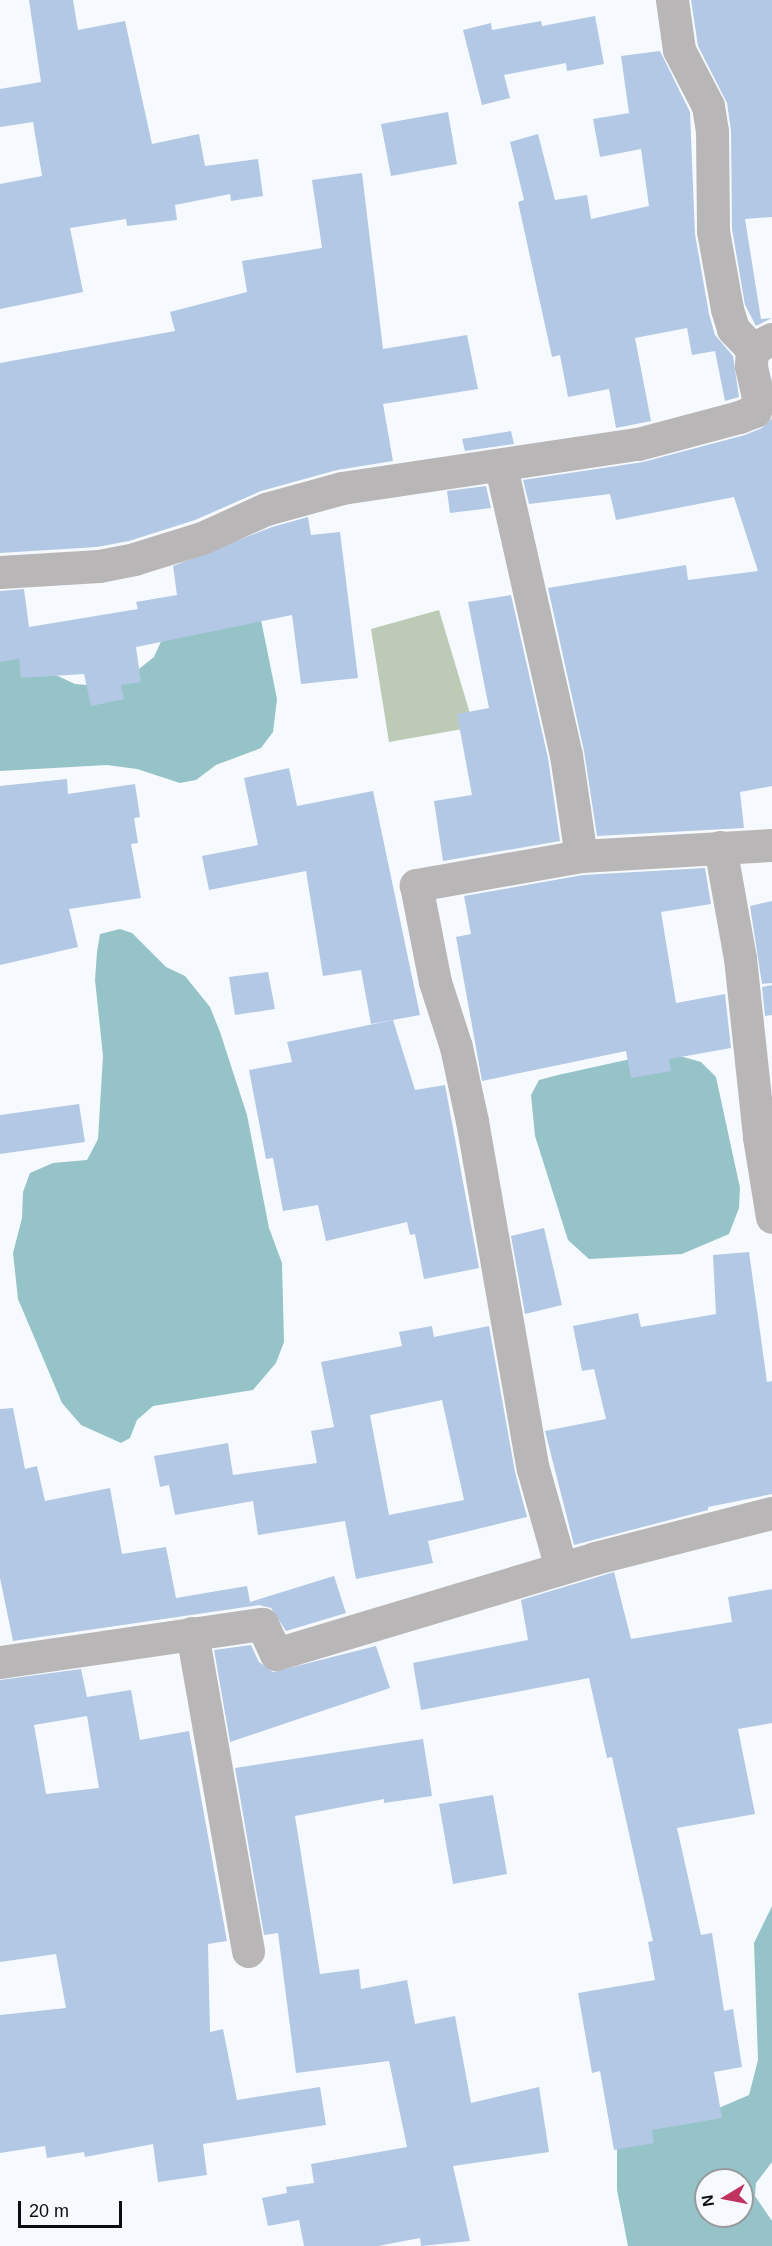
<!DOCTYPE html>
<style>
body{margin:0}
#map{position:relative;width:772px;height:2246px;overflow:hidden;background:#f6fafe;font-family:Helvetica,sans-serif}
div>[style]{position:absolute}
.green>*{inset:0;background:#bdcab5}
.water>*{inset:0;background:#96c3c7}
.building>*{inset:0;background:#b2c8e5}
.street>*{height:33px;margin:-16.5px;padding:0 16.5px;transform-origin:16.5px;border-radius:16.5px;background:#b9b6b7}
span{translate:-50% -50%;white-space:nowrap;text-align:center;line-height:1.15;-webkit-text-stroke:4.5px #f6fafe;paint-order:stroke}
.north{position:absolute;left:694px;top:2168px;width:60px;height:60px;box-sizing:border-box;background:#f6fafe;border:2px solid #989b9e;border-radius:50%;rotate:260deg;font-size:16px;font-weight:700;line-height:24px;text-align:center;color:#0b0c0d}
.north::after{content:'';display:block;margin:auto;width:21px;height:27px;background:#c03260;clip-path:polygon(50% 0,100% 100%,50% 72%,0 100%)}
.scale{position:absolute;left:18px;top:2201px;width:104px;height:27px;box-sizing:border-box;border:3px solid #0b0c0d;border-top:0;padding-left:8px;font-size:18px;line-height:21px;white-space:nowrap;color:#0b0c0d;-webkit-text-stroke:4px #f6fafe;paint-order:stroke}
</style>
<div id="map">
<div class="green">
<div style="clip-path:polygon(439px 610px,474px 727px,389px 742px,371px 629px)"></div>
</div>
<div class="water">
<div style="clip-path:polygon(261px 620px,277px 699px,273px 732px,261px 748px,216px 765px,196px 780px,180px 783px,137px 769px,107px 765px,0 771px,0 649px,75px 684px,101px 686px,130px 676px,154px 657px,163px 637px)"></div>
<div style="clip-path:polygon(120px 929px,132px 933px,166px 967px,185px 976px,210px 1007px,220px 1032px,247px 1115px,269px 1228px,282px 1263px,284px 1342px,276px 1363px,253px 1390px,153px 1406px,137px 1420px,130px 1438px,121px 1443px,81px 1425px,62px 1403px,18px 1299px,13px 1253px,22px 1218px,23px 1192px,30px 1173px,53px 1163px,87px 1160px,98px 1139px,103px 1056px,95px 980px,97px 952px,100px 934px)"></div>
<div style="clip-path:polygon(680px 1056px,701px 1062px,716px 1077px,740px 1188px,739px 1208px,729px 1234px,682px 1254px,589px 1259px,568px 1240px,535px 1136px,531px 1095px,539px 1080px,558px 1075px,635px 1058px)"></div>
<div style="clip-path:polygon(evenodd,772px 1906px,772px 2162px,756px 2183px,755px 2196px,772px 2221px,772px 2246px,628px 2246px,617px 2190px,617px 2149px,656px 2120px,714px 2110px,749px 2095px,758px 2060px,754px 1943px,772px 1906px,706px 2180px,742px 2180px,742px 2216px,706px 2216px,706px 2180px)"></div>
</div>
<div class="building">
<div style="clip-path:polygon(29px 0,73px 0,78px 30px,125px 21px,152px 144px,199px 134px,205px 166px,258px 159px,263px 196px,231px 201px,230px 194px,175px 205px,177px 220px,127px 226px,126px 219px,70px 228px,83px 292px,0 309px,0 184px,42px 176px,33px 122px,0 127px,0 89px,41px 82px)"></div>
<div style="clip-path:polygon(691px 0,772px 0,772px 217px,745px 219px,761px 319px,772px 318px,756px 326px,745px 305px,732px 229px,731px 131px,727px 103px,698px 46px)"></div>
<div style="clip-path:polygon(595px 16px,604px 64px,567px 71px,566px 63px,504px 75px,510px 98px,482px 105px,463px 30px,491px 23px,492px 30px,541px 21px,542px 26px)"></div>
<div style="clip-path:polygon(660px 51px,690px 112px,695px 234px,709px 314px,715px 335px,733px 356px,739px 397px,725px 401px,715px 351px,692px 355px,687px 328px,635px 338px,651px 421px,616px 428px,609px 389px,568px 397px,560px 355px,552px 357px,518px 202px,524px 200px,510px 142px,538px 134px,555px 200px,587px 195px,591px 219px,649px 206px,641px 149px,600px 157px,593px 119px,629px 113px,621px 56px)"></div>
<div style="clip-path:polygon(448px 112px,457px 164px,391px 176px,381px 124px)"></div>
<div style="clip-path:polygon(362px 173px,383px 349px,467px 335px,478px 389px,383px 404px,393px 461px,337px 470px,261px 491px,195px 520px,129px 541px,97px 547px,0 553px,0 363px,175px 331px,170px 312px,247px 292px,242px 261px,322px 248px,312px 180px)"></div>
<div style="clip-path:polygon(772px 418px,772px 786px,740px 792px,744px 828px,597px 836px,584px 751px,548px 588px,686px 565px,688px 580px,758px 571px,734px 497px,616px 520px,610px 494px,529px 504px,523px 480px,643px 462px,745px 435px,762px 428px)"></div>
<div style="clip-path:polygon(511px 431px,514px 444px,465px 451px,462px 439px)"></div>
<div style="clip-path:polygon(486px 486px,491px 508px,450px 513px,447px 491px)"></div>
<div style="clip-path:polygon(308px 517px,311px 535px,340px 532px,358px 678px,301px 684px,292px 615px,136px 647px,141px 682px,121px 685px,124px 699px,91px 706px,84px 674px,21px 678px,19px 659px,0 662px,0 591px,24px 589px,29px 627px,138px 609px,136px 602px,177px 595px,173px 566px,272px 527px)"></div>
<div style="clip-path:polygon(511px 595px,548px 758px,560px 841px,443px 861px,434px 801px,472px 795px,457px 714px,489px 708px,468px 602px)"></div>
<div style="clip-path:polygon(289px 768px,297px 806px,373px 791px,420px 1015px,371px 1024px,361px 970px,323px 976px,306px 871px,209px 890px,202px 856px,258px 845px,244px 778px)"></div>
<div style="clip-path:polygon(67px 779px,68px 794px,135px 784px,140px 817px,134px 818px,138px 843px,131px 844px,141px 898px,69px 909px,78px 947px,0 965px,0 786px)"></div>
<div style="clip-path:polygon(705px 868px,711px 904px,661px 912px,676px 1003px,725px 994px,731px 1048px,669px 1059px,671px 1071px,631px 1078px,626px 1051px,482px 1081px,456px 937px,471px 934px,464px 896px,583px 875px)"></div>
<div style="clip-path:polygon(772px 901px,772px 983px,762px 984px,750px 906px)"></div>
<div style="clip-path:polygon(268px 972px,275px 1009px,235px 1015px,229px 977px)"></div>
<div style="clip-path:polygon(772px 985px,772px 1015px,765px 1016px,762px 987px)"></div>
<div style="clip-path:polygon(393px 1020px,415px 1090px,445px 1085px,479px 1268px,424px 1279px,415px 1234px,410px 1235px,407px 1222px,326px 1241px,318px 1205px,283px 1211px,273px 1158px,266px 1159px,249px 1070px,292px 1062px,287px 1042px)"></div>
<div style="clip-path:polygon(79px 1104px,85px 1142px,0 1154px,0 1115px)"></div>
<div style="clip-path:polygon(544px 1228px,562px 1305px,525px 1314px,511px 1236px)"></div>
<div style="clip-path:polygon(749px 1252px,767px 1382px,772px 1381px,772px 1494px,708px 1507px,708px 1510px,574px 1545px,545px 1431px,606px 1419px,594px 1369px,582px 1371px,573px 1326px,638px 1313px,641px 1327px,716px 1314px,713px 1255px)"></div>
<div style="clip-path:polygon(evenodd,432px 1326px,434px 1337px,489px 1326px,515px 1472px,527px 1517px,428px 1541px,433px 1563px,356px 1579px,345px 1521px,258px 1535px,253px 1501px,175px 1515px,169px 1485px,160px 1487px,154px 1456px,228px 1443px,233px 1475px,317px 1463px,311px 1431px,334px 1427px,321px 1362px,402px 1346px,399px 1332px,432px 1326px,442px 1400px,464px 1500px,389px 1515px,370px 1415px,442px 1400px)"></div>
<div style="clip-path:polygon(13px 1408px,25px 1469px,37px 1466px,45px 1501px,110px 1488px,122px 1554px,166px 1547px,176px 1598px,247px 1586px,250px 1602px,334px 1576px,346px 1613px,286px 1631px,271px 1608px,259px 1605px,13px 1641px,0 1578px,0 1409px)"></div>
<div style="clip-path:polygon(614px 1572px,631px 1639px,732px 1622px,728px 1597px,772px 1589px,772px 1723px,738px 1729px,755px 1814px,677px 1828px,701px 1935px,712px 1933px,724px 2011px,733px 2009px,742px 2067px,714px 2072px,722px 2118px,652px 2130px,654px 2143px,614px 2150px,600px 2071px,592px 2073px,578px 1993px,655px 1980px,648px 1942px,653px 1941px,612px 1757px,607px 1758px,589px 1678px,421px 1710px,413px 1663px,528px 1640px,521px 1600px)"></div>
<div style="clip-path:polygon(251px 1645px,259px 1662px,273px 1672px,376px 1646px,390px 1688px,230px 1742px,214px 1650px)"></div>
<div style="clip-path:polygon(evenodd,81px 1669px,87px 1697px,131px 1690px,140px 1740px,189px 1731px,227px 1941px,208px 1944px,210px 2032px,223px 2029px,237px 2100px,320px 2087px,326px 2125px,203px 2144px,207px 2175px,158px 2182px,153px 2144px,85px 2157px,84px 2152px,47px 2158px,45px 2146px,0 2153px,0 2015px,66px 2008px,56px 1954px,0 1962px,0 1680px,81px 1669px,87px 1716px,99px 1788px,46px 1794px,34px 1725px,87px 1716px)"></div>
<div style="clip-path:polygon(423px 1739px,432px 1796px,384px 1803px,384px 1799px,295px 1816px,320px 1974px,359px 1969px,361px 1989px,407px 1980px,415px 2024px,455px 2016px,471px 2103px,539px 2087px,549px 2152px,453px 2166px,470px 2241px,421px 2246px,420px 2238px,378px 2246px,304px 2246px,299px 2220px,268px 2226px,262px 2198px,287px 2193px,286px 2187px,314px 2183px,311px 2164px,407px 2147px,389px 2061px,296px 2073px,278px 1933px,264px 1935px,235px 1768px)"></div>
<div style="clip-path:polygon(493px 1795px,507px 1874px,453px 1884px,439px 1804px)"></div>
</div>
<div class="street">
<div style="left:672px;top:0;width:50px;rotate:82deg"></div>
<div style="left:679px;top:50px;width:63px;rotate:62.6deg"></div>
<div style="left:708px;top:106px;width:25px;rotate:81deg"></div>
<div style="left:712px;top:131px;width:100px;rotate:89.4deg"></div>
<div style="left:713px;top:231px;width:79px;rotate:79.8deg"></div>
<div style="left:727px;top:309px;width:21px;rotate:73deg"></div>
<div style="left:733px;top:329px;width:28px;rotate:46deg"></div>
<div style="left:501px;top:467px;width:295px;rotate:77.3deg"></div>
<div style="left:566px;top:755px;width:102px;rotate:81.6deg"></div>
<div style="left:581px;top:856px;width:168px;rotate:170deg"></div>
<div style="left:416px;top:885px;width:99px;rotate:78.9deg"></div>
<div style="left:435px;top:982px;width:68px;rotate:72.1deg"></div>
<div style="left:456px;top:1047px;width:76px;rotate:77.8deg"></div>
<div style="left:472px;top:1121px;width:353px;rotate:80.1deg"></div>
<div style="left:533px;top:1469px;width:103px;rotate:74.2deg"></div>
<div style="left:0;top:572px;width:99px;rotate:-3.5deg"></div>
<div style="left:99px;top:566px;width:36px;rotate:-11deg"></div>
<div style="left:134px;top:559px;width:71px;rotate:-17.2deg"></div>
<div style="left:202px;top:538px;width:70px;rotate:-24.4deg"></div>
<div style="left:266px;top:509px;width:79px;rotate:-15.4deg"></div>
<div style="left:342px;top:488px;width:299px;rotate:-8.5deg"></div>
<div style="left:638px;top:444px;width:105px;rotate:-15deg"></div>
<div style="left:739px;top:417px;width:17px;rotate:-21deg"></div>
<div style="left:755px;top:411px;width:14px;rotate:-78deg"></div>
<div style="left:758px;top:397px;width:32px;rotate:-103deg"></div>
<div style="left:751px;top:366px;width:17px;rotate:-87deg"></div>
<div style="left:752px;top:349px;width:22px;rotate:-27deg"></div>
<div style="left:720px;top:847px;width:113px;rotate:79.8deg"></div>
<div style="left:740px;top:958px;width:180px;rotate:83.9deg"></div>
<div style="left:759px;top:1137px;width:81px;rotate:80.8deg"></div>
<div style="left:581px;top:856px;width:191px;rotate:-3.3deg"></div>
<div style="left:192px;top:1633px;width:323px;rotate:80deg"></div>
<div style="left:0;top:1662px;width:265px;rotate:-8.3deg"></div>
<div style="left:262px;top:1624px;width:33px;rotate:65deg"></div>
<div style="left:276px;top:1654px;width:333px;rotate:-16.7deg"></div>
<div style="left:595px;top:1558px;width:183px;rotate:-14.3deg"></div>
</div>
<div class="north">N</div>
<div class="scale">20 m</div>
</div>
